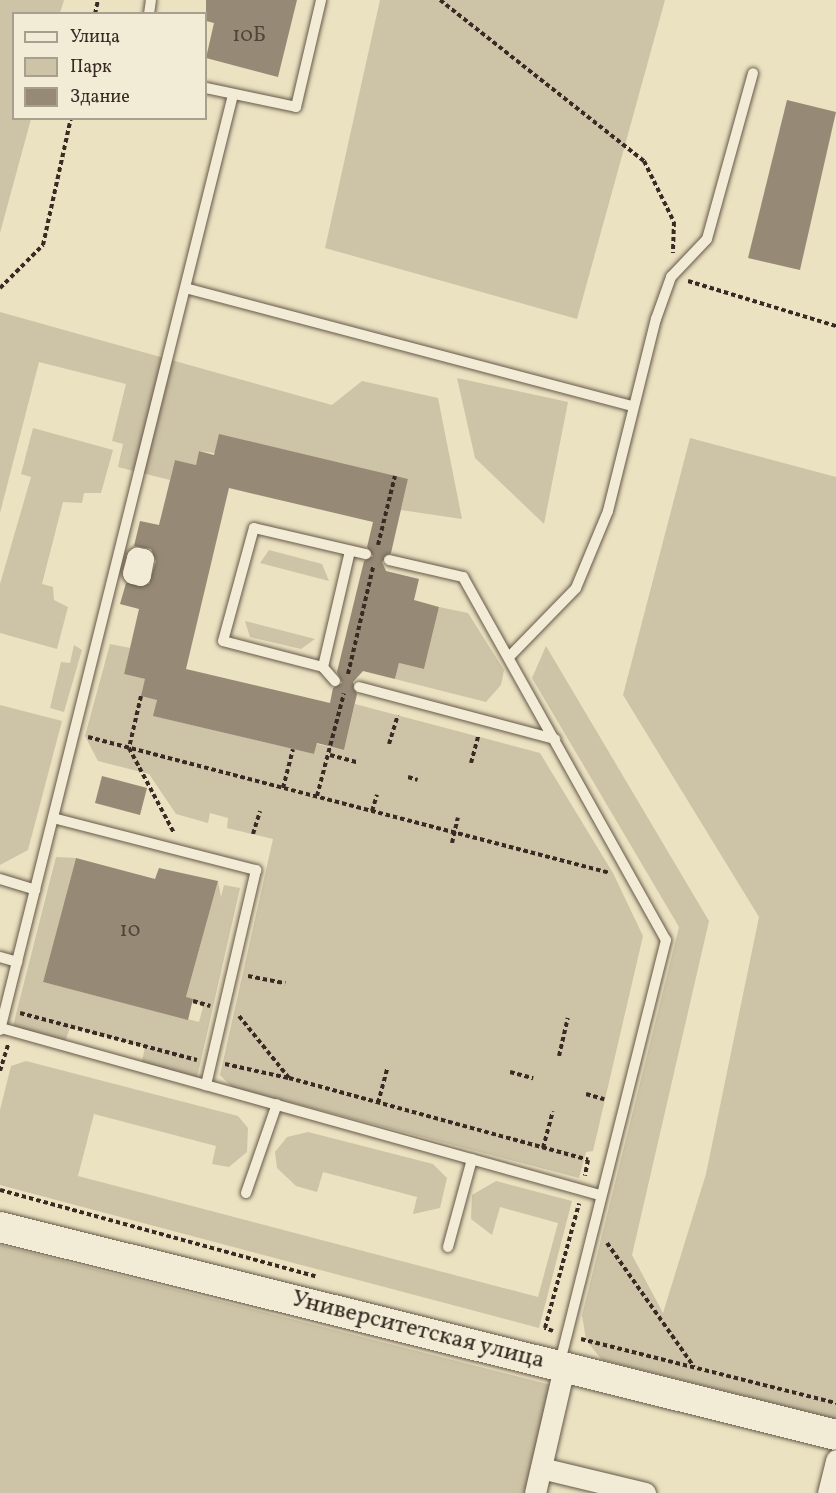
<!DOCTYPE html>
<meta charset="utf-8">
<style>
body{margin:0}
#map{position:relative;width:836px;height:1493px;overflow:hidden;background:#ebe2c1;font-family:Vollkorn,serif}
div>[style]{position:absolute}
.green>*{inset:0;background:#cdc3a6}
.building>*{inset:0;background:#968a76}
.path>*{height:4px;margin-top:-2px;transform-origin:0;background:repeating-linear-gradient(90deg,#392b24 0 4.5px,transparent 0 7.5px)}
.roads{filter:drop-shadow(0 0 2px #66594b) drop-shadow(0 0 2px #66594b)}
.lane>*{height:10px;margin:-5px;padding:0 5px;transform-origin:5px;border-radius:5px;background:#f2ecd7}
.street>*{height:21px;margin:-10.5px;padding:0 10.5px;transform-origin:10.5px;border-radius:10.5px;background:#f2ecd7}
.secondary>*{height:30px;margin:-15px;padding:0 15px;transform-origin:15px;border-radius:15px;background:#f2ecd7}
span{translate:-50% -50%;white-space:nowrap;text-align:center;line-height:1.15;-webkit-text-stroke:4.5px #f2ecd7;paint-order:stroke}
.number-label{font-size:21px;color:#504338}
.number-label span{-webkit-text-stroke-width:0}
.street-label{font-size:24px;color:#392b24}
.legend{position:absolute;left:12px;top:12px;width:195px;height:108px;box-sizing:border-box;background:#f2ecd7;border:2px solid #a89f8f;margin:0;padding:8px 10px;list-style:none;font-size:18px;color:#392b24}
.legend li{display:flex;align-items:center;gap:12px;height:30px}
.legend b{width:30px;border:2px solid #a89f8f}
</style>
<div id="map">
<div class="green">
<div style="clip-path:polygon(0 0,64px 0,60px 13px,14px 14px,14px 118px,31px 119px,0 233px)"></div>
<div style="clip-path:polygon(380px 0,665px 0,577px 319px,325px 248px)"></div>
<div style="clip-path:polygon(0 312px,332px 405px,362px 381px,438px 398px,462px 519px,401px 510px,408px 479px,199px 451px,196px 465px,175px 460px,170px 480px,118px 467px,123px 444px,112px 441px,126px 384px,39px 362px,0 513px)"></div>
<div style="clip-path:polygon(457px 378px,568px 402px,544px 524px,475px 458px)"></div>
<div style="clip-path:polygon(33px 428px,113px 450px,101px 493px,84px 493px,82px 503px,63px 502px,42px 584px,53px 587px,54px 600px,68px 607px,57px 649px,0 633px,0 584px,31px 477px,21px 474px)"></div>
<div style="clip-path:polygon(690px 438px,836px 477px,836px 1419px,602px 1360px,586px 1340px,582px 1315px,679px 927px,532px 678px,546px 646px,709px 921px,632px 1255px,663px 1313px,706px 1174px,759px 917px,623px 695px)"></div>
<div style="clip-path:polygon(269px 550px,322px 564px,329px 581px,260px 563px)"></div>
<div style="clip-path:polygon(439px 607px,468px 613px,504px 670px,501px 685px,486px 702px,395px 679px,399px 663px,424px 669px)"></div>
<div style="clip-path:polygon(245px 621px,315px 639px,301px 649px,250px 637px)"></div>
<div style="clip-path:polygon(110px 644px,130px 648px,124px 674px,145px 679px,157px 700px,154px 716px,314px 754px,317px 744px,344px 750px,355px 704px,540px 753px,613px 873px,643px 936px,593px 1151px,586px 1152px,579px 1178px,232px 1087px,220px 1075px,273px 839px,227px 828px,228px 818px,210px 813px,208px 823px,176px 814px,149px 774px,98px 761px,85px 736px)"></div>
<div style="clip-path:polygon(74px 645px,82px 650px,64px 712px,50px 708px,61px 662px,70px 663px)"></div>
<div style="clip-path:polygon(0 705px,62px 721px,28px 850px,0 865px)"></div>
<div style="clip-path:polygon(56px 857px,76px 858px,43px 982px,199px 1022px,203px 1007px,186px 997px,218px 881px,221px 897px,224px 885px,240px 888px,196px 1082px,141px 1066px,145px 1047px,70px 1027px,64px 1045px,12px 1030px)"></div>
<div style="clip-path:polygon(26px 1061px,238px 1116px,248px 1128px,247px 1152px,229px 1167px,212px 1164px,216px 1146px,94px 1114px,78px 1176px,538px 1297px,558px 1223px,500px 1207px,492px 1235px,471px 1219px,472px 1195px,496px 1181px,572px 1201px,539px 1328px,0 1185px,0 1110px,11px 1066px)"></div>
<div style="clip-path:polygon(308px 1132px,433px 1164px,447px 1178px,440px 1208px,413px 1214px,417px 1197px,323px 1172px,317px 1192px,296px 1186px,277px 1168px,275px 1152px,287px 1137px)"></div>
<div style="clip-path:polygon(0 1245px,559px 1387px,535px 1493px,0 1493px)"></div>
</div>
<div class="building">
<div style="clip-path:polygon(206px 0,297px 0,278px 77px,206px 58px,214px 23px,206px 21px)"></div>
<div style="clip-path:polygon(787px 100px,836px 112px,800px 270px,748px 258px)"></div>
<div style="clip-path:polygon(evenodd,219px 434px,408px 479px,391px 553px,382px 562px,386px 571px,419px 579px,414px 600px,439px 607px,424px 669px,399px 663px,395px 679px,363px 671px,353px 682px,357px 694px,344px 750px,317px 743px,314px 754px,153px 716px,157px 700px,141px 696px,145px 679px,124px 674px,139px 609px,120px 604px,126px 583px,149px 584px,156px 561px,151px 549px,134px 546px,140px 521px,159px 525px,175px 460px,196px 465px,199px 451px,214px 455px,219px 434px,229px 488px,373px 522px,367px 547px,373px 556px,364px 561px,337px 672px,342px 683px,333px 688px,330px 703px,186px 669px,229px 488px)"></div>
<div style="clip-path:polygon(102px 776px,147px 788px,140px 815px,95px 803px)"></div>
<div style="clip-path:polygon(76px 858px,155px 879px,159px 868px,218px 881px,186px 997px,193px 999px,188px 1020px,43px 982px)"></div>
</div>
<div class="path">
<div style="left:440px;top:0;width:260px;rotate:38.3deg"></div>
<div style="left:644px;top:161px;width:68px;rotate:63.8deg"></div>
<div style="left:674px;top:222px;width:31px;rotate:92deg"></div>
<div style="left:95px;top:14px;width:14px;rotate:-78deg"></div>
<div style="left:688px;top:281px;width:155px;rotate:16.9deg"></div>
<div style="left:0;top:288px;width:61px;rotate:-45deg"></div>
<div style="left:43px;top:245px;width:130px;rotate:-77.6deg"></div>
<div style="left:378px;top:545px;width:71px;rotate:-76.2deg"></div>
<div style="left:348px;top:674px;width:110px;rotate:-76.8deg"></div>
<div style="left:141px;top:696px;width:53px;rotate:103deg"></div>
<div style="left:129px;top:748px;width:96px;rotate:62.1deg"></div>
<div style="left:88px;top:737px;width:539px;rotate:14.6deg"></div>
<div style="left:389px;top:744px;width:30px;rotate:-73deg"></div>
<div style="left:330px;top:755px;width:28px;rotate:15deg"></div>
<div style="left:471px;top:763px;width:28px;rotate:-75deg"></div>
<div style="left:408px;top:777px;width:10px;rotate:17deg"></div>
<div style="left:283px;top:788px;width:40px;rotate:-75.6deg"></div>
<div style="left:317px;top:796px;width:106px;rotate:-75.3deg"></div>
<div style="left:372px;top:811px;width:17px;rotate:-73deg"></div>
<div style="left:253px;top:834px;width:24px;rotate:-73deg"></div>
<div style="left:452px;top:843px;width:26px;rotate:-77deg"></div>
<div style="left:248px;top:976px;width:38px;rotate:11deg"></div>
<div style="left:193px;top:1001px;width:18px;rotate:16deg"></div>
<div style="left:20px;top:1013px;width:183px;rotate:14.9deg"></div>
<div style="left:239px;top:1016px;width:80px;rotate:51.1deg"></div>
<div style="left:289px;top:1078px;width:310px;rotate:15.3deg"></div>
<div style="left:588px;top:1160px;width:16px;rotate:101deg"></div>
<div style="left:559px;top:1056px;width:39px;rotate:-77deg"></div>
<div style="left:225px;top:1064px;width:65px;rotate:12.5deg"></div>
<div style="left:0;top:1071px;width:28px;rotate:-73deg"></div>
<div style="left:510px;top:1072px;width:24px;rotate:15deg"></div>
<div style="left:586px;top:1094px;width:19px;rotate:16deg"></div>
<div style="left:378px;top:1103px;width:35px;rotate:-75deg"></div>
<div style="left:543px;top:1148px;width:38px;rotate:-75deg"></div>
<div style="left:0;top:1190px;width:327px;rotate:15.3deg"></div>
<div style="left:607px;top:1243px;width:151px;rotate:54.9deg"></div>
<div style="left:553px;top:1331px;width:9px;rotate:-159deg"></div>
<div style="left:545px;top:1328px;width:129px;rotate:-74.7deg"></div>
<div style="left:581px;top:1339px;width:263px;rotate:14.1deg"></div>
</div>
<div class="roads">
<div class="lane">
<div style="left:149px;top:14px;width:14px;rotate:-82deg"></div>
<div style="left:206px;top:88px;width:92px;rotate:11.9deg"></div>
<div style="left:296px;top:107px;width:110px;rotate:-76.8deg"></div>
<div style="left:189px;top:289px;width:458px;rotate:14.8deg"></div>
<div style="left:389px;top:560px;width:76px;rotate:12.9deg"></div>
<div style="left:463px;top:577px;width:416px;rotate:60.8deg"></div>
<div style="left:666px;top:940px;width:438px;rotate:104.1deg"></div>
<div style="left:509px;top:657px;width:96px;rotate:-45.8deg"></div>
<div style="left:576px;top:588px;width:83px;rotate:-67.4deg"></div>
<div style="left:608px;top:511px;width:198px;rotate:-76deg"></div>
<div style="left:656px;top:319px;width:45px;rotate:-70.3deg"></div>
<div style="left:671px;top:277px;width:52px;rotate:-46.5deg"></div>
<div style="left:707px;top:239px;width:172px;rotate:-74.5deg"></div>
<div style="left:323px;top:667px;width:119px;rotate:-76.9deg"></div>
<div style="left:335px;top:681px;width:18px;rotate:-131deg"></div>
<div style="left:323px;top:667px;width:103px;rotate:-165.4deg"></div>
<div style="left:223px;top:641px;width:117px;rotate:-74.7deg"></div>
<div style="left:254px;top:528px;width:115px;rotate:13.1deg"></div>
<div style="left:359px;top:687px;width:203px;rotate:14.9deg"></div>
<div style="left:53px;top:818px;width:210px;rotate:14.4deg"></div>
<div style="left:256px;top:870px;width:221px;rotate:103.1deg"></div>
<div style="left:0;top:879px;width:37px;rotate:17deg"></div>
<div style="left:0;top:957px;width:18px;rotate:16deg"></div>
<div style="left:1px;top:1028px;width:622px;rotate:15.58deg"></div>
<div style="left:0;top:1030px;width:964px;rotate:-76.01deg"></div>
<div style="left:246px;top:1193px;width:94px;rotate:-70.8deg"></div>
<div style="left:448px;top:1247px;width:91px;rotate:-74.7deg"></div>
</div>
<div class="street">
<div style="left:137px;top:558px;width:6px;rotate:9deg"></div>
<div style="left:143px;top:559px;width:16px;rotate:101deg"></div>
<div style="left:140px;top:575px;width:7px;rotate:-164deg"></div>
<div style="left:133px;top:573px;width:16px;rotate:-75deg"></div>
<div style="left:541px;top:1468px;width:107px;rotate:13.5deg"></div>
<div style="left:535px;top:1493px;width:129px;rotate:-77deg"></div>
<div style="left:828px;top:1493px;width:34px;rotate:-76deg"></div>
</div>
<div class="secondary">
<div style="left:0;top:1227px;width:861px;rotate:13.97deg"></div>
</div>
</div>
<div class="number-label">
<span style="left:249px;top:36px">10Б</span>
<span style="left:130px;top:931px">10</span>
</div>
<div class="street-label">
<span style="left:418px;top:1331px;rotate:14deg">Университетская улица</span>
</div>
<ul class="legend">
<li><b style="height:8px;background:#f2ecd7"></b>Улица</li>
<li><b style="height:16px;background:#cdc3a6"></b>Парк</li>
<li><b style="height:16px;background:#968a76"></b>Здание</li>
</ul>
</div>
